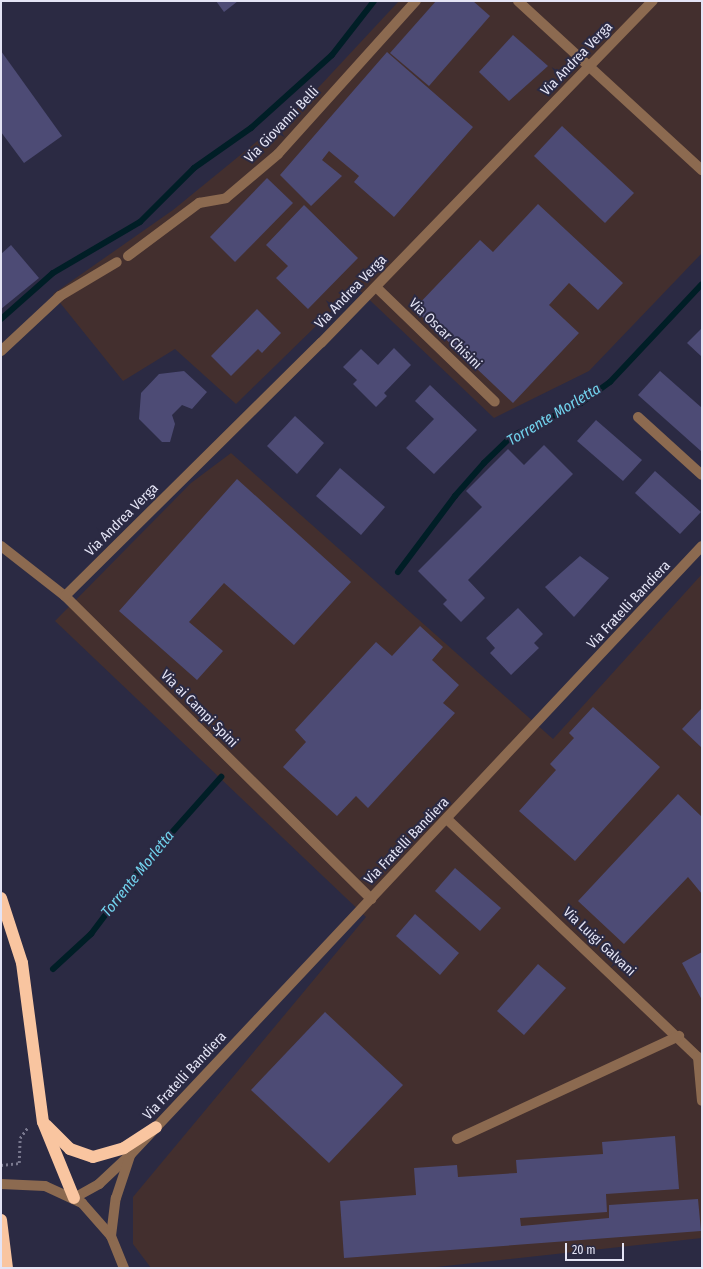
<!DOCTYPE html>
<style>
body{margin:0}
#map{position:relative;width:703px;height:1269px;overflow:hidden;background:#2b2a43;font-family:"Fira Sans Condensed",sans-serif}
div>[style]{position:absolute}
.industrial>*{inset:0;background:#432f2e}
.stream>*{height:6px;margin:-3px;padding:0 3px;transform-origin:3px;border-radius:3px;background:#001e26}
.building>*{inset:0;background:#4d4b75}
.path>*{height:2.5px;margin-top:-1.25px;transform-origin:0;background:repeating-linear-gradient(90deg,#79788e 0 2px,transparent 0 5px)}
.minor>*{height:10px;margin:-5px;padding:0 5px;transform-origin:5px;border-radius:5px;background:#8c6a50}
.highway>*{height:12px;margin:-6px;padding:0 6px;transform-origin:6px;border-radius:6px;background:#f9c5a0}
span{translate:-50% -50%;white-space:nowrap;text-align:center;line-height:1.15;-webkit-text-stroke:4px #2b2a43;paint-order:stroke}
.street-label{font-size:14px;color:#e4e4f5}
.water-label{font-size:15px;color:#72d3ee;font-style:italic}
.frame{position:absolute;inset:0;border:2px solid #e4e4f5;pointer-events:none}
.scale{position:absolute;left:565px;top:1243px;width:59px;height:18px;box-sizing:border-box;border:2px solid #e4e4f5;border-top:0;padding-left:5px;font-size:12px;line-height:14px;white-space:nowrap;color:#e4e4f5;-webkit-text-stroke:3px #2b2a43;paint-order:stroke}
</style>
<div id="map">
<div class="industrial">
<div style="clip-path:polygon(399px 1px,702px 1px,702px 253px,589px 371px,494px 418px,356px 287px,236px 404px,175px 349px,123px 381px,53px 294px,173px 210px,304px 103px)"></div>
<div style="clip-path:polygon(231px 453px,553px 739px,702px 574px,702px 1238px,427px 1268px,151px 1268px,133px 1244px,133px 1197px,366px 917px,55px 621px,191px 483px)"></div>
</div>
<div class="stream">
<div style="left:1px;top:319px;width:69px;rotate:-41.5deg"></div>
<div style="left:53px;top:273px;width:101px;rotate:-30.4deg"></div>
<div style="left:140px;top:222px;width:76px;rotate:-45deg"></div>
<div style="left:194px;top:168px;width:70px;rotate:-35.1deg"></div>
<div style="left:251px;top:128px;width:109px;rotate:-42deg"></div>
<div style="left:332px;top:55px;width:68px;rotate:-52.1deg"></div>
<div style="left:398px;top:572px;width:95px;rotate:-53.1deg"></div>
<div style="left:455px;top:496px;width:44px;rotate:-48.7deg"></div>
<div style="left:484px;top:463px;width:39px;rotate:-44deg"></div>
<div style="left:512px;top:436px;width:76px;rotate:-25.6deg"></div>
<div style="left:581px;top:403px;width:36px;rotate:-36deg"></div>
<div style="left:610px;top:382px;width:134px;rotate:-46.8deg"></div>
<div style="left:53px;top:969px;width:52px;rotate:-42.6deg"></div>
<div style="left:91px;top:934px;width:86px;rotate:-53deg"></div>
<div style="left:143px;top:865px;width:118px;rotate:-48.4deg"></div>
</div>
<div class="building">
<div style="clip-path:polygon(216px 1px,238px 1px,224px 12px)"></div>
<div style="clip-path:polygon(436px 1px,473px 1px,490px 16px,429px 86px,390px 53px)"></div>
<div style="clip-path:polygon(513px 35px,548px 66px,509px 101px,479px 72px)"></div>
<div style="clip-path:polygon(1px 51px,62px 136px,24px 163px,1px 132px)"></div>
<div style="clip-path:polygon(387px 52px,473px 127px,394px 217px,354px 182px,359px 176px,329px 151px,322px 160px,342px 176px,311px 206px,280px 175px)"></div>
<div style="clip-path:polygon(562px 126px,634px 193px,605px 223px,534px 156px)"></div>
<div style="clip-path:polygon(267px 178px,293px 203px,235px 262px,210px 237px)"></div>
<div style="clip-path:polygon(538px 204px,623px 283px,598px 310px,569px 283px,549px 305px,579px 333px,513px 403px,414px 309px,480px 240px,493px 252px)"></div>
<div style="clip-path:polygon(304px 205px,358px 258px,308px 309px,276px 278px,288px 266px,266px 245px)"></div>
<div style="clip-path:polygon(11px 245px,39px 278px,1px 309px,1px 254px)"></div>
<div style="clip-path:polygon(257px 309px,281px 333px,262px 353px,258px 349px,231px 376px,211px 356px)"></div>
<div style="clip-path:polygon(702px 328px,702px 357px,687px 343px)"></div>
<div style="clip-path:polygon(394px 348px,411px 365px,384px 393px,387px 396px,376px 407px,353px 384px,357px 380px,343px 367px,361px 349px,378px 365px)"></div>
<div style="clip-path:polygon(184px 371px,207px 392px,192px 409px,182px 405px,172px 415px,175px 424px,170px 442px,162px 442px,139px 419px,141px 393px,159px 374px)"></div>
<div style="clip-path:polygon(660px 371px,702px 408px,702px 452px,638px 395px)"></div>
<div style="clip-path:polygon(430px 385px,477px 430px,434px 474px,406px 448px,434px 419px,415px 401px)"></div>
<div style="clip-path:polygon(295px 416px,324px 443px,297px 474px,267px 446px)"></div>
<div style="clip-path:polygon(596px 420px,642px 460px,623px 481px,577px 441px)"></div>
<div style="clip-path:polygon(544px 445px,573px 474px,468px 580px,485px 598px,461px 622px,443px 604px,447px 600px,418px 571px,482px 507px,466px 491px,508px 449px,524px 465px)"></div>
<div style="clip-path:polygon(340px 468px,385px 507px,361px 535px,316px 496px)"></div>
<div style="clip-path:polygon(655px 471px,701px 512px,680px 534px,635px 493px)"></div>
<div style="clip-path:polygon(237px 479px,351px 582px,294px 645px,224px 583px,189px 622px,223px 651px,197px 680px,119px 611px)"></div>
<div style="clip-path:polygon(580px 556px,609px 578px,574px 617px,545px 587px)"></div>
<div style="clip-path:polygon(518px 608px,543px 634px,534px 643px,539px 648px,511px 675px,490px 653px,495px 648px,486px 638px)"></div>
<div style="clip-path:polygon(420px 626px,443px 647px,432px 660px,459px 685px,443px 703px,455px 713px,368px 808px,356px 796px,337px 816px,283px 767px,306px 742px,295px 730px,376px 642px,392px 656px)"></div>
<div style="clip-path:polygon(593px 707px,660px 767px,575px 861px,519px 811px,556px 770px,550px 764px,574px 738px,569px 733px)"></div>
<div style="clip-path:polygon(702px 708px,702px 748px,682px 729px)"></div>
<div style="clip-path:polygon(678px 794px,702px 817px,702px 894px,688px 877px,624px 944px,578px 901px)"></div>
<div style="clip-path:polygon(455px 868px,501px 908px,480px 931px,435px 891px)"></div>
<div style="clip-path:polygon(415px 914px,459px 953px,440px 975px,396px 936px)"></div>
<div style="clip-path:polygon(702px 952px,702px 1000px,682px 963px)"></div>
<div style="clip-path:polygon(538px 964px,566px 988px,524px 1035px,497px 1011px)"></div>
<div style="clip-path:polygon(325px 1012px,403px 1085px,329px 1163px,251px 1090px)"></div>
<div style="clip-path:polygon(675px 1136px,679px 1189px,606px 1194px,607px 1212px,520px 1218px,521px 1226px,609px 1218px,609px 1205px,698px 1199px,701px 1231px,344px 1258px,340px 1201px,416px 1195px,414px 1168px,457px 1165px,458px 1177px,517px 1173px,516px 1160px,603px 1154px,602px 1142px)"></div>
</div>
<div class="path">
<div style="left:1px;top:1165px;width:18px;rotate:-6deg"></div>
<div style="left:19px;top:1163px;width:25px;rotate:-88deg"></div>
<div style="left:20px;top:1138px;width:14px;rotate:-54deg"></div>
</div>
<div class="minor">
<div style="left:518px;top:1px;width:250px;rotate:42.6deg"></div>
<div style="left:128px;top:256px;width:89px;rotate:-36.7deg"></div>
<div style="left:199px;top:203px;width:27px;rotate:-10deg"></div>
<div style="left:226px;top:198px;width:68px;rotate:-40.2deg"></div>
<div style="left:278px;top:154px;width:206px;rotate:-48deg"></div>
<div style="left:376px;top:287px;width:165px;rotate:44deg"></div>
<div style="left:1px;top:351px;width:81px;rotate:-43deg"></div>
<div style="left:60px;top:296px;width:66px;rotate:-30.8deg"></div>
<div style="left:638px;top:417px;width:86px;rotate:42.2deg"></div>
<div style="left:1px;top:546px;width:81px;rotate:38deg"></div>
<div style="left:65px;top:596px;width:431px;rotate:44.7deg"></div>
<div style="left:65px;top:596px;width:360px;rotate:-44.7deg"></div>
<div style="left:321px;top:343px;width:477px;rotate:-45.9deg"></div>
<div style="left:448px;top:820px;width:344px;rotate:43.5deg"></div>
<div style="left:698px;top:1057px;width:44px;rotate:84.8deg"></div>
<div style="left:457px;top:1139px;width:245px;rotate:-24.9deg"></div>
<div style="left:1px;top:1184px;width:44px;rotate:2.6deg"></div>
<div style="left:45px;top:1186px;width:41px;rotate:24.7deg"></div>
<div style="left:82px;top:1203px;width:44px;rotate:48.7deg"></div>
<div style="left:111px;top:1236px;width:35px;rotate:68deg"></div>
<div style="left:74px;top:1198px;width:29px;rotate:-29deg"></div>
<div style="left:99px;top:1184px;width:44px;rotate:-43.2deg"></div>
<div style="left:131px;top:1154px;width:834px;rotate:-46.8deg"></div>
<div style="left:111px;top:1236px;width:38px;rotate:-83deg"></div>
<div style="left:116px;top:1198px;width:44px;rotate:-71.6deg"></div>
</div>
<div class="highway">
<div style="left:1px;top:898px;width:68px;rotate:72.1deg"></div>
<div style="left:22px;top:963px;width:160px;rotate:82.5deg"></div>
<div style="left:43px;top:1122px;width:82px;rotate:67.8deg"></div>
<div style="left:46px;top:1125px;width:34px;rotate:45deg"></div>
<div style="left:70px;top:1149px;width:24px;rotate:19deg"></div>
<div style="left:93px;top:1157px;width:32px;rotate:-16deg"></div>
<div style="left:124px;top:1148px;width:38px;rotate:-33deg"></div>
<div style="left:1px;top:1220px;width:48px;rotate:82.9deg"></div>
</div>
<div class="street-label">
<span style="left:577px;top:59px;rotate:-46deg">Via Andrea Verga</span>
<span style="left:282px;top:125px;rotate:-46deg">Via Giovanni Belli</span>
<span style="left:351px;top:292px;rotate:-46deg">Via Andrea Verga</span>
<span style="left:445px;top:334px;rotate:44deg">Via Oscar Chisini</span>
<span style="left:122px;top:520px;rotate:-45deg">Via Andrea Verga</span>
<span style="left:629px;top:605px;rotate:-47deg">Via Fratelli Bandiera</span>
<span style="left:199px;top:709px;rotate:45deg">Via ai Campi Spini</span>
<span style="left:407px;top:841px;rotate:-46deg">Via Fratelli Bandiera</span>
<span style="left:599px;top:942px;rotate:43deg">Via Luigi Galvani</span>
<span style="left:185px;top:1076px;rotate:-47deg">Via Fratelli Bandiera</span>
</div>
<div class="water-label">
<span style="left:554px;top:415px;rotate:-31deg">Torrente Morletta</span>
<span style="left:138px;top:874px;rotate:-51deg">Torrente Morletta</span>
</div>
<div class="frame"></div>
<div class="scale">20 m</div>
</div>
